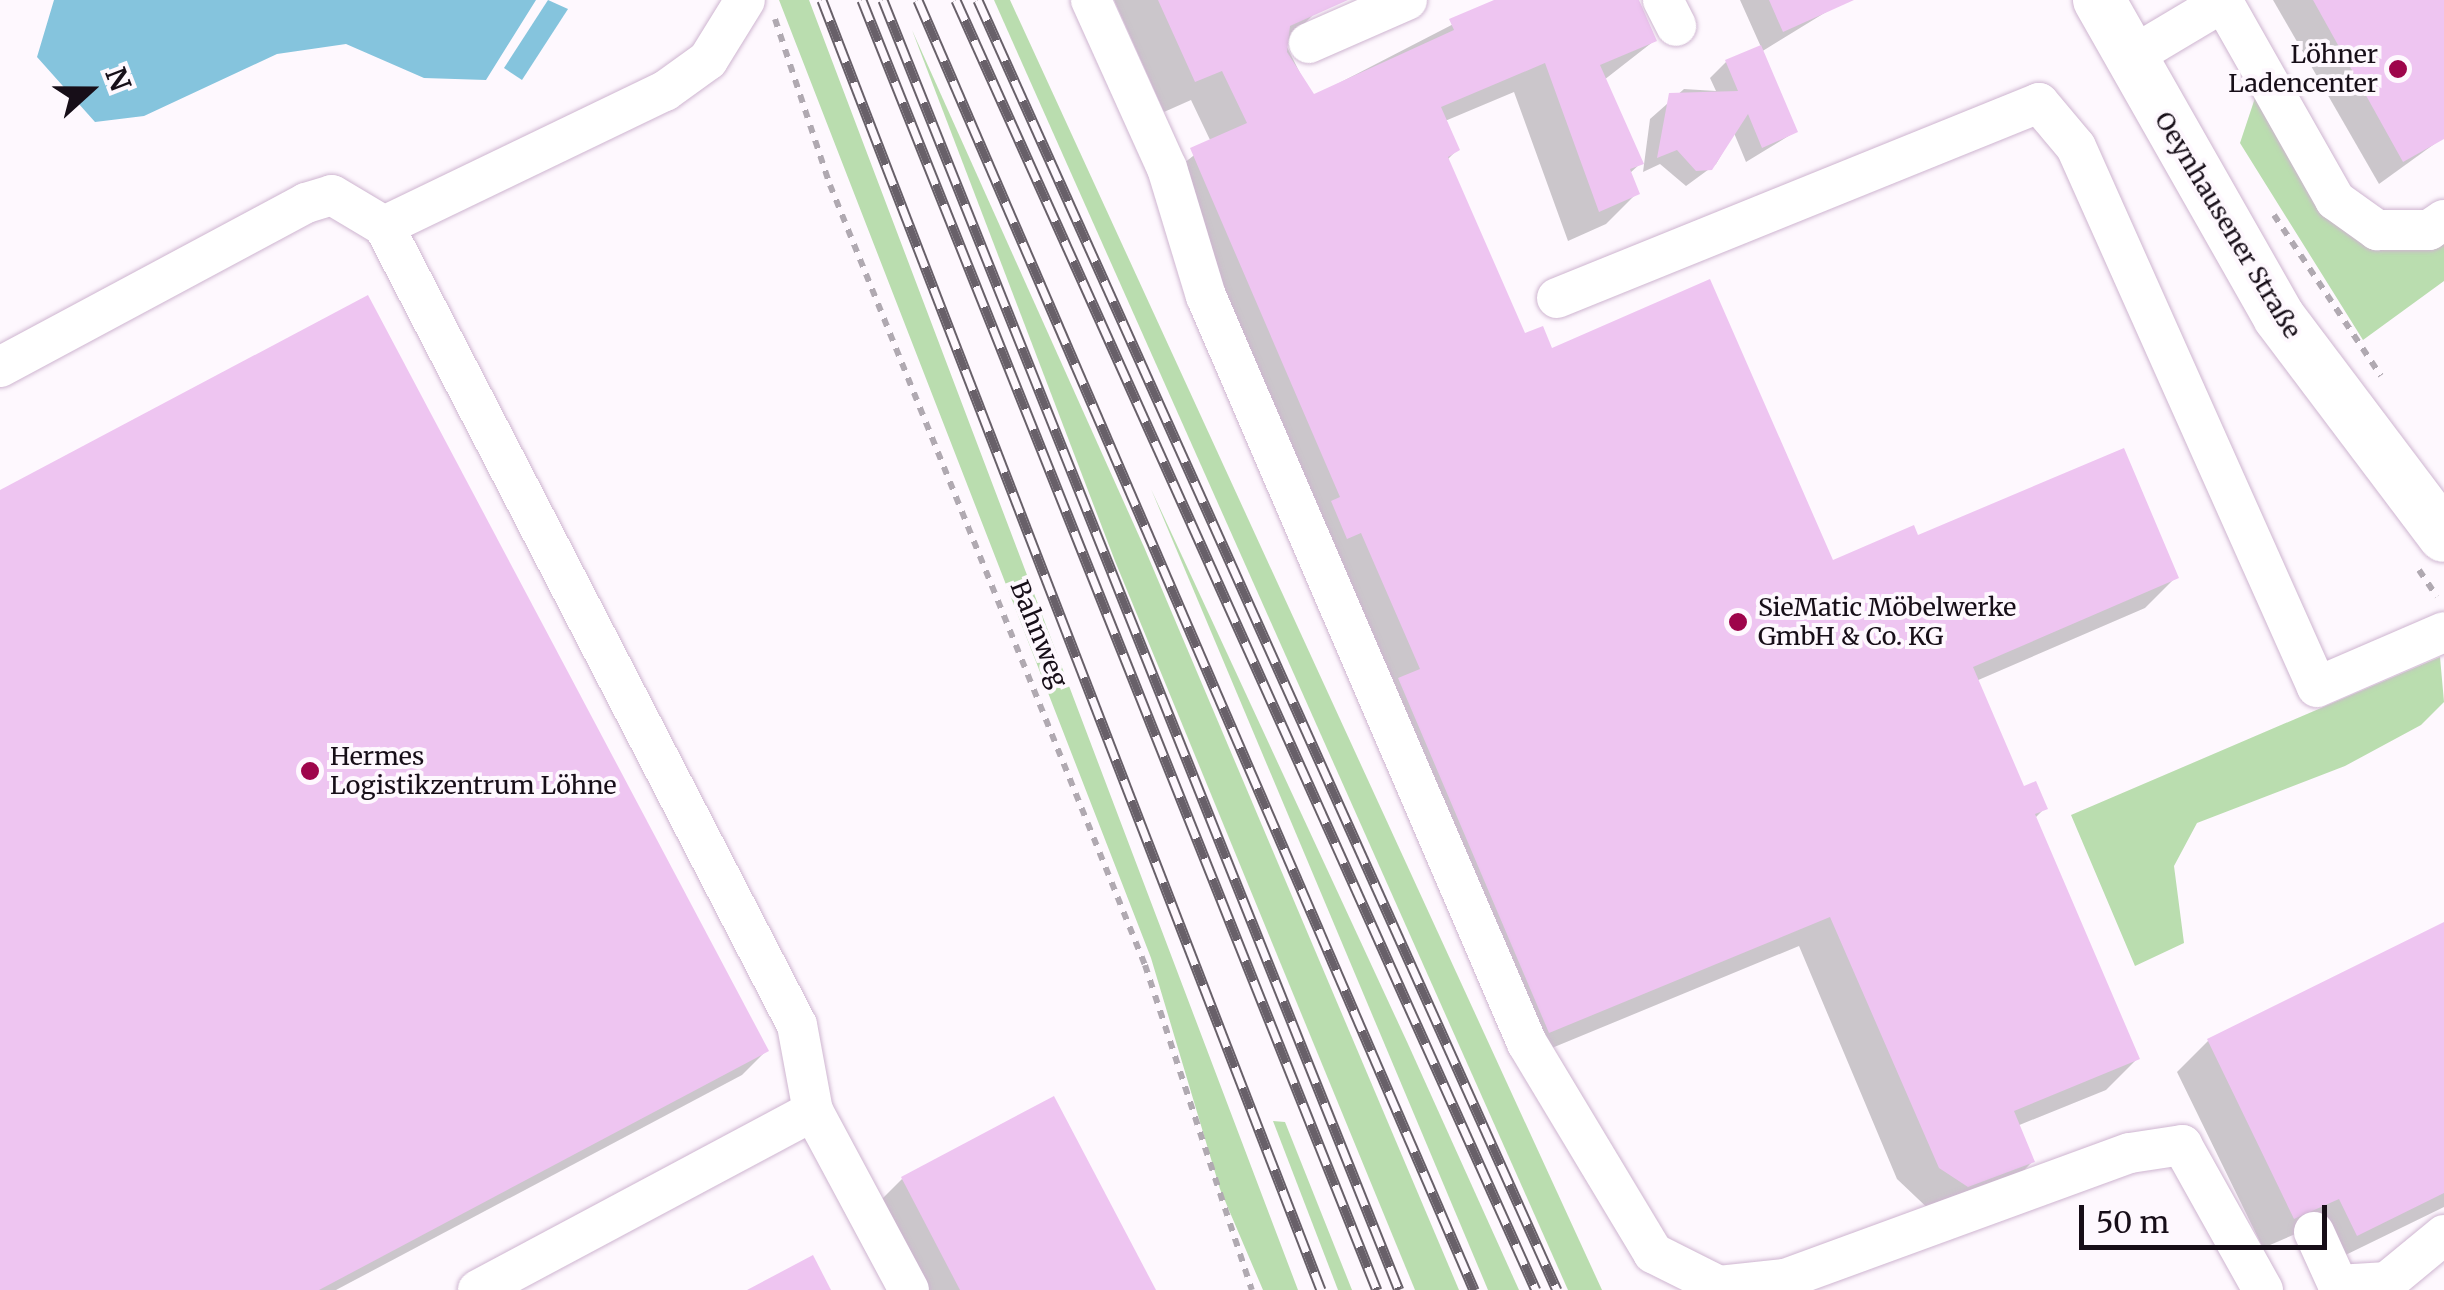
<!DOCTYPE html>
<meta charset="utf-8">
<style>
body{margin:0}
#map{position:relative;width:2444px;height:1290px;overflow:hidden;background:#fef8fe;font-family:Merriweather,serif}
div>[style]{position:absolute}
.green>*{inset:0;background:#baddaf}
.water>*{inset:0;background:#85c4dd}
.shadow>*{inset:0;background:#0003}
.building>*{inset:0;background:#eec5f1}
.path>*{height:6px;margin-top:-3px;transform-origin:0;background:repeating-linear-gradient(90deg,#b0a9b1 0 8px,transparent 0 16px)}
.roads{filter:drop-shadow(0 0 2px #ceb5d0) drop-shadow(0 0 2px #ceb5d0)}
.minor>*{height:40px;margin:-20px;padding:0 20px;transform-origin:20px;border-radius:20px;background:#fff}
.major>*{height:52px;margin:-26px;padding:0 26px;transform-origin:26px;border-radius:26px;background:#fff}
.rail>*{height:11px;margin-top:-5.5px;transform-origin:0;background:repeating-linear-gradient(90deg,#fef8fe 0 22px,#686069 0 44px);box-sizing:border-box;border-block:2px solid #686069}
.dots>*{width:28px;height:28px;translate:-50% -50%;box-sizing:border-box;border:5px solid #fef8fe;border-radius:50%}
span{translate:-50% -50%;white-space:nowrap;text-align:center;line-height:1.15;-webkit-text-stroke:8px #fef8fe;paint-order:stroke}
.poi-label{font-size:25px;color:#170e18}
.right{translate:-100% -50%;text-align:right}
.left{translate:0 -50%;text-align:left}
.street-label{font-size:25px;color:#170e18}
.north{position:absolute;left:40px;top:40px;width:100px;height:100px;-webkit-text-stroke:8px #fef8fe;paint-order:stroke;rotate:69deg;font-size:28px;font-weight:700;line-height:40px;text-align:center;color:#170e18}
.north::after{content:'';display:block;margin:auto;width:35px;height:45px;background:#170e18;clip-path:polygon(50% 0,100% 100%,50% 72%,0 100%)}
.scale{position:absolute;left:2079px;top:1205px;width:248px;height:45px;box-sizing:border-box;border:5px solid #170e18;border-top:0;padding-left:12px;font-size:30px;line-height:35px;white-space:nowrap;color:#170e18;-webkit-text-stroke:8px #fef8fe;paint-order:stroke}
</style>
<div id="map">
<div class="green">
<div style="clip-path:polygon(779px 0,809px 0,1298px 1290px,1263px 1290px,1220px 1189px,1151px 958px)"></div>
<div style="clip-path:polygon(994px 0,1010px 0,1602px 1290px,1568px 1290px)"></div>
<div style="clip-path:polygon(912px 30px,1144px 547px,1459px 1290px,1415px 1290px,1115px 561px)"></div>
<div style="clip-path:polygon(2256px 95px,2324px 214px,2444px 241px,2444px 281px,2363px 340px,2240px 143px)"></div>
<div style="clip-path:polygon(1151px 489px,1408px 1044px,1519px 1290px,1488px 1290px)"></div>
<div style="clip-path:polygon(2440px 657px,2444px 702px,2421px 725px,2345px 766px,2197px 823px,2174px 866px,2184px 943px,2135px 966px,2071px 815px)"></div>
<div style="clip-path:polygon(1273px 1121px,1285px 1122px,1352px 1290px,1338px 1290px)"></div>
</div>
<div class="water">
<div style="clip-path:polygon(54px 0,536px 0,486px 80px,424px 78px,346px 44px,277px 54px,144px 116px,95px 122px,37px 57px)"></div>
<div style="clip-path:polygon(548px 0,568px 9px,522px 80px,504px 68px)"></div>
</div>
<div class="shadow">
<div style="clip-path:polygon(1114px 0,1328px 0,1285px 43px,1312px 97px,1500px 0,1636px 0,1654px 41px,1604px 80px,1641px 163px,1629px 174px,1637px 193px,1606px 224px,1568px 241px,1514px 92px,1445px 121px,1457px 150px,1447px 160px,1524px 336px,1831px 563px,1917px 538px,2176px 577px,2145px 608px,1976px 681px,2023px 790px,2045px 808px,2034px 819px,2137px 1059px,2106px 1090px,2017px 1126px,2032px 1162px,2002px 1193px,1936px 1216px,1897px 1179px,1799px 946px,1518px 1062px,1161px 181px,1211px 142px,1191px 100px,1164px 112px)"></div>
<div style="clip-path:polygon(1740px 0,1827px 0,1831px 9px,1761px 52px,1795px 132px,1746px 162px,1734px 133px,1716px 164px,1686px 186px,1660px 164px,1643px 172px,1650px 119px,1684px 89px,1716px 91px,1710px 78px,1726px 62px,1761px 47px)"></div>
<div style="clip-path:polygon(2273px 0,2444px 0,2444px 137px,2379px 184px)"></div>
<div style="clip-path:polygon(0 493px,766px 1051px,742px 1075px,336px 1290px,0 1290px)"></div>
<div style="clip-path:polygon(2444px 925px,2444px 1207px,2325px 1265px,2307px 1229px,2263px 1248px,2177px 1072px,2208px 1041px)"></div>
<div style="clip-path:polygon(902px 1179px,1153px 1290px,913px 1290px,871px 1210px)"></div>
</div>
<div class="building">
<div style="clip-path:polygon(1158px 0,1348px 0,1290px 26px,1287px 52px,1314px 94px,1454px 30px,1449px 19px,1494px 0,1639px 0,1657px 41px,1600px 65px,1644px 164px,1630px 169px,1640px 194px,1599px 212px,1545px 63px,1441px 107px,1460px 150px,1448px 157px,1525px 333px,1543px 326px,1552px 348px,1710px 279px,1833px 560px,1914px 525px,1918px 535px,2124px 448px,2179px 578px,1973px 667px,2024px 786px,2036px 781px,2048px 809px,2035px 814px,2140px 1059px,2014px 1111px,2035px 1162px,1968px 1187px,1939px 1168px,1830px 917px,1549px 1033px,1398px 678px,1420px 669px,1361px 533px,1347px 539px,1331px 501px,1340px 497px,1190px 148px,1247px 123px,1222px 71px,1195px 82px)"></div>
<div style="clip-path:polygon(1769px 0,1854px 0,1783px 32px)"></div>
<div style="clip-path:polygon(2313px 0,2444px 0,2444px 139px,2403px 162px)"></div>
<div style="clip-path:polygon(1761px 45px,1798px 132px,1762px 148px,1748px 114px,1712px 170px,1696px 171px,1677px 150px,1657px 158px,1669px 93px,1738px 91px,1725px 60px)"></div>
<div style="clip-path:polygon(368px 295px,769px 1051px,319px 1290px,0 1290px,0 490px)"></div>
<div style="clip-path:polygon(2444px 922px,2444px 1193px,2357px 1236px,2339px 1199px,2294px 1219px,2207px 1039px)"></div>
<div style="clip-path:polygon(1054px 1096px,1156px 1290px,960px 1290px,901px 1177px)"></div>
<div style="clip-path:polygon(813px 1255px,831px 1290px,747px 1290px)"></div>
</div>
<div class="path">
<div style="left:775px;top:19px;width:175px;rotate:71.7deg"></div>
<div style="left:830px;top:185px;width:841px;rotate:68.01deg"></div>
<div style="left:1145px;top:965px;width:342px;rotate:71.8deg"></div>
<div style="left:2274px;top:215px;width:193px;rotate:56.4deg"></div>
<div style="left:2419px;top:570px;width:32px;rotate:56deg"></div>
</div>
<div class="roads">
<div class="minor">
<div style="left:1091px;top:0;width:184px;rotate:65.7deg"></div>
<div style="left:1167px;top:168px;width:134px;rotate:73.1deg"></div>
<div style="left:1206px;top:296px;width:813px;rotate:66.75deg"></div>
<div style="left:1527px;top:1043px;width:245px;rotate:59deg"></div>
<div style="left:1653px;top:1253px;width:74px;rotate:26.6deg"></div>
<div style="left:1719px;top:1286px;width:66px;rotate:-6.1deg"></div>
<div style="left:1785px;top:1279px;width:367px;rotate:-20.1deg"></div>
<div style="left:2130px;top:1153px;width:53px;rotate:-8.7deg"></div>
<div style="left:2182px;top:1145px;width:166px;rotate:60.8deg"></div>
<div style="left:1663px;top:0;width:29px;rotate:63deg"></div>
<div style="left:2222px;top:0;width:230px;rotate:60.5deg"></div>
<div style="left:2335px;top:200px;width:52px;rotate:35.5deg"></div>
<div style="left:2377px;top:230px;width:52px"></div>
<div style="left:2429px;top:230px;width:18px;rotate:-34deg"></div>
<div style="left:1309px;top:43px;width:107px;rotate:-23.7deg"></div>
<div style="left:2129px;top:58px;width:109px;rotate:-30.8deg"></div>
<div style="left:384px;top:226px;width:312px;rotate:-25.7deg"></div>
<div style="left:665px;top:91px;width:53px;rotate:-35.8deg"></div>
<div style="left:708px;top:60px;width:70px;rotate:-58.3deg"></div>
<div style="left:1557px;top:298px;width:520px;rotate:-22.03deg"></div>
<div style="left:2039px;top:103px;width:57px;rotate:49.9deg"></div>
<div style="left:2076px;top:147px;width:591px;rotate:65.95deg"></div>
<div style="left:2317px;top:687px;width:138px;rotate:-23.4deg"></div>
<div style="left:0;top:367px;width:347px;rotate:-28.2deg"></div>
<div style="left:306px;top:203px;width:27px;rotate:-17deg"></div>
<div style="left:332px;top:195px;width:61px;rotate:30.8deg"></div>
<div style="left:384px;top:226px;width:899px;rotate:62.67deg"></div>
<div style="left:797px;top:1025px;width:87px;rotate:79.5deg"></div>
<div style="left:813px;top:1111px;width:203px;rotate:61.8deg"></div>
<div style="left:2314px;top:1232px;width:58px;rotate:65.6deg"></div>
<div style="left:2338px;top:1285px;width:49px;rotate:-3.5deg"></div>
<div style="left:2387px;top:1282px;width:74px;rotate:-39.5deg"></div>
<div style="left:478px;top:1290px;width:380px;rotate:-28.1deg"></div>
</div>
<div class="major">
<div style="left:2099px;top:0;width:365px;rotate:60.4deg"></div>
<div style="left:2279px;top:317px;width:274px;rotate:53deg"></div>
</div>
</div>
<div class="rail">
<div style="left:822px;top:0;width:1383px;rotate:68.85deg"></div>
<div style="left:862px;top:0;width:1389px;rotate:68.24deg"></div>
<div style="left:883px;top:0;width:1389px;rotate:68.2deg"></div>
<div style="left:918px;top:0;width:1405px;rotate:66.68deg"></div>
<div style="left:956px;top:0;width:1414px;rotate:65.79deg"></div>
<div style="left:978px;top:0;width:1414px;rotate:65.83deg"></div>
</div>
<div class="dots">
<div style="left:2398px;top:69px;background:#9e044b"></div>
<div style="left:1738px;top:622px;background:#9e044b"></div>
<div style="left:310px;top:771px;background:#9e044b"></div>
</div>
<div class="poi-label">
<span class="right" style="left:2378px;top:69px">Löhner<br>Ladencenter</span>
<span class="left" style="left:1758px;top:622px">SieMatic Möbelwerke<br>GmbH &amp; Co. KG</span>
<span class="left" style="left:330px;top:771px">Hermes<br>Logistikzentrum Löhne</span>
</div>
<div class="street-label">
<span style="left:2228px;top:225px;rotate:59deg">Oeynhausener Straße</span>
<span style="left:1039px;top:634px;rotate:68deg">Bahnweg</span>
</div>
<div class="north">N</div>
<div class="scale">50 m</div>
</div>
